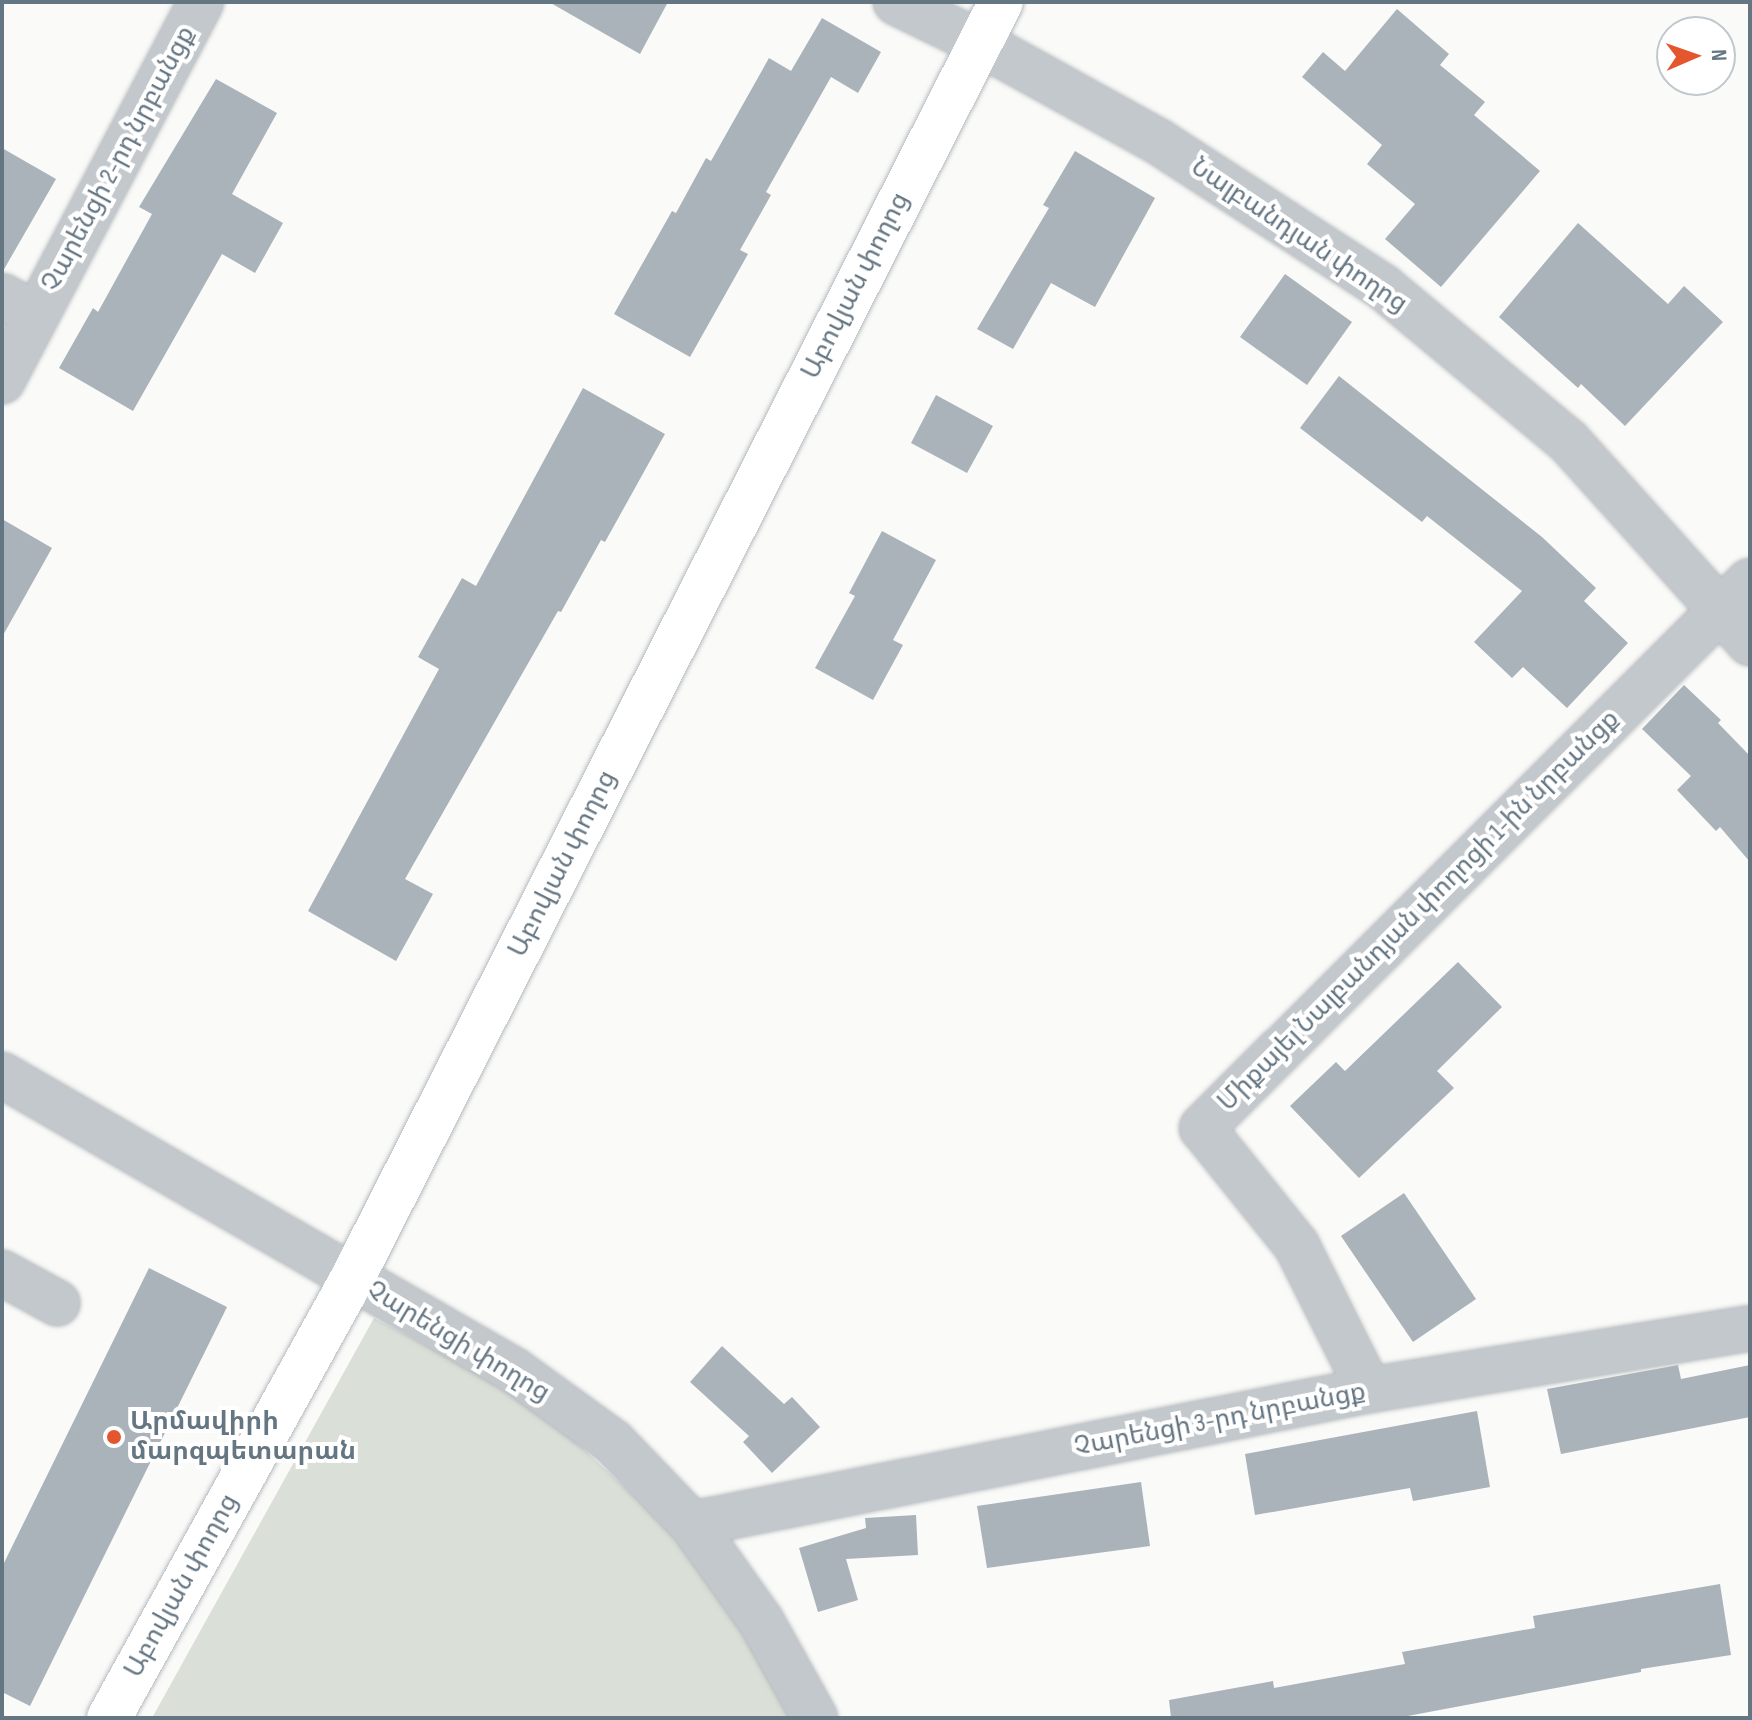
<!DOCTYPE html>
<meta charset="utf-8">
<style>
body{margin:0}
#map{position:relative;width:1752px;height:1720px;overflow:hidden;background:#fafaf8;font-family:"Sofia Sans Condensed","Noto Sans Armenian",sans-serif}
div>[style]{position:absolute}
.green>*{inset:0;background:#dadfd7}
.building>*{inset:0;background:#aab3b9}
.roads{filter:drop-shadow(0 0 2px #b5babe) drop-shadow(0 0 2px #b5babe)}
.minor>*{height:44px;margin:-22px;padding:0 22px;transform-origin:22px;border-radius:22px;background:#c3c8cc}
.major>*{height:44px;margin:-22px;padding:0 22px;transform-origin:22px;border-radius:22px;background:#fff}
.dots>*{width:22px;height:22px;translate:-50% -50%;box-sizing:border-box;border:4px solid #fff;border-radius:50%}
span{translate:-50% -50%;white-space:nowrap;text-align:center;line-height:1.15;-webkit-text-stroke:8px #fff;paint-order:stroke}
.street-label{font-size:26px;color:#657683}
.poi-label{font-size:26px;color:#657683;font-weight:700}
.left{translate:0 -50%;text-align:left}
.frame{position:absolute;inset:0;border:4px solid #657683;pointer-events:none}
.north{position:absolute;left:1656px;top:16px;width:80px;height:80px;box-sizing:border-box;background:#fff;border:2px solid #c1c8cd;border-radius:50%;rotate:88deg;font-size:22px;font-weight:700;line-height:32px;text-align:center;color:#657683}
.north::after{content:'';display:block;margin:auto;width:28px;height:36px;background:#e4572e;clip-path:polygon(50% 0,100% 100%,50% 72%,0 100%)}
</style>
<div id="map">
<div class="green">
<div style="clip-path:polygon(374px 1318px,533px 1402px,679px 1538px,803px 1718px,152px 1718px)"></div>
</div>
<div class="building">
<div style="clip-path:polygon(549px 2px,668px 2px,640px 54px)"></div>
<div style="clip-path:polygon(1397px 9px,1449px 54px,1440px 65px,1485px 102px,1474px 115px,1540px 171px,1441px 287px,1385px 239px,1415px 204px,1367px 164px,1382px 145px,1302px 77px,1323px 52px,1345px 71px)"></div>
<div style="clip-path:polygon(822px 18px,881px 52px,858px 93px,831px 77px,766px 192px,771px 195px,740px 250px,748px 254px,690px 357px,614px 314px,672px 211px,676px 213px,706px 158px,711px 161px,769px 58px,791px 71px)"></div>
<div style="clip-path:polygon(216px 79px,277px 113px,232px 194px,283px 223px,255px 273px,222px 254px,133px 411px,59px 368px,93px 308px,98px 312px,152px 214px,139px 207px)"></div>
<div style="clip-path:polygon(2px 148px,56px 179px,3px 271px,2px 271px)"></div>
<div style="clip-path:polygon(1075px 151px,1155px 198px,1095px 307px,1051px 283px,1013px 349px,977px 329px,1049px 208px,1043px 205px)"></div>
<div style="clip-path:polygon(1578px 223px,1668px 304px,1684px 286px,1723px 322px,1625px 426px,1581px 384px,1578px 388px,1499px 317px)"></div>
<div style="clip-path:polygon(1285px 274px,1352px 322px,1307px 385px,1240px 337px)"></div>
<div style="clip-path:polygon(1339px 376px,1542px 537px,1596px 588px,1584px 601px,1628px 643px,1567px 708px,1523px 667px,1512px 678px,1474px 642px,1522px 591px,1427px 516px,1422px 522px,1300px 428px)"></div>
<div style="clip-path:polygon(583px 388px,665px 434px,605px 542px,601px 540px,561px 612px,558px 611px,405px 879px,433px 894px,396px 961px,308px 911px,439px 669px,418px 657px,462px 578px,476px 586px)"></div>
<div style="clip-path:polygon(936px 395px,993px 426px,967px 473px,911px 443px)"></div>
<div style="clip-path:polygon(2px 519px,52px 548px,2px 637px)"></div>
<div style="clip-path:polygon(882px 531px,936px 560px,893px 640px,903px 645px,873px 700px,815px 668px,855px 596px,849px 593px)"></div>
<div style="clip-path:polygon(1684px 685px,1721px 720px,1718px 723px,1750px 756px,1750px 862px,1720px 827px,1716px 831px,1677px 790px,1691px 776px,1642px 729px)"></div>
<div style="clip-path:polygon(1458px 962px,1502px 1007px,1437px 1071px,1454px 1088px,1359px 1178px,1290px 1106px,1336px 1062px,1345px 1071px)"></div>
<div style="clip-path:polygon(1404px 1193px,1476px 1299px,1413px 1342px,1341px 1236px)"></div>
<div style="clip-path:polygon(149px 1268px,227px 1307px,30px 1706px,2px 1692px,2px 1567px)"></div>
<div style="clip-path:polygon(722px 1346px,784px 1404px,792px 1397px,820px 1427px,772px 1473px,743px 1442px,749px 1436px,690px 1382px)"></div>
<div style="clip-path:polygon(1678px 1365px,1681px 1379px,1750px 1365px,1750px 1417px,1561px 1454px,1547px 1389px)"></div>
<div style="clip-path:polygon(1477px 1411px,1490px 1487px,1413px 1501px,1410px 1488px,1255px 1515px,1245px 1454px)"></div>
<div style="clip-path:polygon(1141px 1482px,1150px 1546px,987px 1568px,977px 1506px)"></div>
<div style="clip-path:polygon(916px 1515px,918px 1555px,846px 1559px,858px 1600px,818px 1612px,799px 1548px,866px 1528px,865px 1518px)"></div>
<div style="clip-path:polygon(1720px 1584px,1731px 1655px,1641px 1669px,1641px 1672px,1397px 1718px,1171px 1718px,1169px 1700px,1273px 1681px,1274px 1688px,1405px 1664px,1402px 1652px,1535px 1628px,1533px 1616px)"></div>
</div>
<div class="roads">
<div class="minor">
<div style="left:896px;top:2px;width:93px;rotate:26deg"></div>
<div style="left:980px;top:43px;width:205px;rotate:28.9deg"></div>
<div style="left:1159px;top:142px;width:267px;rotate:32.9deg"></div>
<div style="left:1383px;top:287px;width:241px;rotate:39.8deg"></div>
<div style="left:1568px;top:441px;width:272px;rotate:48deg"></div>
<div style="left:2px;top:296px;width:39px;rotate:29deg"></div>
<div style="left:2px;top:381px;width:428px;rotate:-62.3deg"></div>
<div style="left:2px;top:1075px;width:592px;rotate:29.98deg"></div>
<div style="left:515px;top:1371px;width:121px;rotate:35.9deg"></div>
<div style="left:613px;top:1442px;width:114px;rotate:46.1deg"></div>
<div style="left:692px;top:1524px;width:119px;rotate:54.6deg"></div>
<div style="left:761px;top:1621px;width:111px;rotate:60.9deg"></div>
<div style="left:2px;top:1273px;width:63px;rotate:28.6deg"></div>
<div style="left:1369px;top:1390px;width:161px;rotate:-116.6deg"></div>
<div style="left:1297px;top:1246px;width:151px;rotate:-128.8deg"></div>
<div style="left:1202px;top:1128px;width:774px;rotate:-44.95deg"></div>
<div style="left:692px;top:1524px;width:690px;rotate:-11.2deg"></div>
<div style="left:1369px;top:1390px;width:386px;rotate:-9.2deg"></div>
</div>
<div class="major">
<div style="left:109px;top:1718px;width:502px;rotate:-61.03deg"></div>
<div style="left:352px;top:1279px;width:1432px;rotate:-63.06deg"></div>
</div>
</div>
<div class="dots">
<div style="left:114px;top:1437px;background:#e4572e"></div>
</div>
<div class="street-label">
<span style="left:119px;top:159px;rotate:-62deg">Չարենցի 2-րդ նրբանցք</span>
<span style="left:1299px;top:236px;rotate:34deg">Նալբանդյան փողոց</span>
<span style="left:856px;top:286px;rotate:-63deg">Աբովյան փողոց</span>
<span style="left:563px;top:864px;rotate:-63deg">Աբովյան փողոց</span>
<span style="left:1419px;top:911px;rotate:-45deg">Միքայել Նալբանդյան փողոցի 1-ին նրբանցք</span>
<span style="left:458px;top:1342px;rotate:31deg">Չարենցի փողոց</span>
<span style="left:1220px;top:1420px;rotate:-11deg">Չարենցի 3-րդ նրբանցք</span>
<span style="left:182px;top:1586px;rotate:-61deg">Աբովյան փողոց</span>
</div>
<div class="poi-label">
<span class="left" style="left:130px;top:1437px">Արմավիրի<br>մարզպետարան</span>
</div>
<div class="frame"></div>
<div class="north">N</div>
</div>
